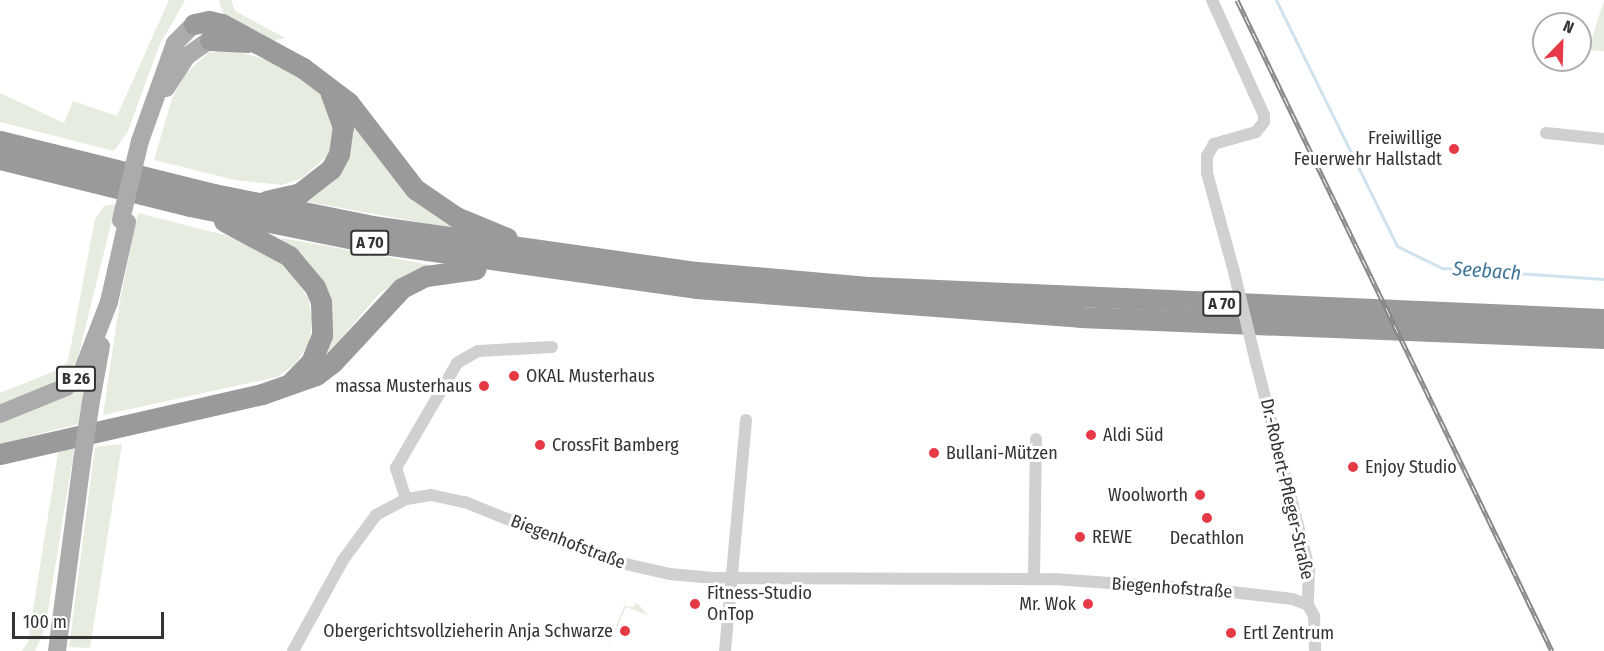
<!DOCTYPE html>
<meta charset="utf-8">
<style>
body{margin:0}
#map{position:relative;width:1604px;height:651px;overflow:hidden;background:#fff;font-family:"Fira Sans Condensed",sans-serif}
div>[style]{position:absolute}
.green>*{inset:0;background:#e6ecdf}
.stream>*{height:3px;margin:-1.5px;padding:0 1.5px;transform-origin:1.5px;border-radius:1.5px;background:#cfe2ee}
.minor>*{height:12px;margin:-6px;padding:0 6px;transform-origin:6px;border-radius:6px;background:#d0d0d0}
.primary>*{height:18px;margin:-9px;padding:0 9px;transform-origin:9px;border-radius:9px;background:#ababab}
.motorway>*{height:21px;margin:-10.5px;padding:0 10.5px;transform-origin:10.5px;border-radius:10.5px;background:#9a9a9a}
.rail>*{height:5px;margin-top:-2.5px;transform-origin:0;background:repeating-linear-gradient(90deg,#fff 0 9px,#888 0 18px);box-sizing:border-box;border-block:2px solid #888}
.minor-bridge>*{height:12px;margin:-6px;padding:0 6px;transform-origin:6px;border-radius:6px;background:#d0d0d0}
.primary-bridge>*{height:18px;margin:-9px;padding:0 9px;transform-origin:9px;border-radius:9px;background:#ababab}
.dots>*{width:16px;height:16px;translate:-50% -50%;box-sizing:border-box;border:3px solid #fff;border-radius:50%}
span{translate:-50% -50%;white-space:nowrap;text-align:center;line-height:1.15;-webkit-text-stroke:6px #fff;paint-order:stroke}
.shield-label span{padding:2px 4px;background:#fff;border:2px solid;border-radius:4px;-webkit-text-stroke-width:0}
.shield-label{font-size:16px;color:#333;font-weight:700}
.poi-label{font-size:18px;color:#333}
.right{translate:-100% -50%;text-align:right}
.left{translate:0 -50%;text-align:left}
.street-label{font-size:18px;color:#333}
.water-label{font-size:20px;color:#3f7597;font-style:italic}
.north{position:absolute;left:1532px;top:12px;width:60px;height:60px;box-sizing:border-box;background:#fff;border:2px solid #adadad;border-radius:50%;rotate:23deg;font-size:16px;font-weight:700;line-height:24px;text-align:center;color:#333}
.north::after{content:'';display:block;margin:auto;width:21px;height:27px;background:#e63946;clip-path:polygon(50% 0,100% 100%,50% 72%,0 100%)}
.scale{position:absolute;left:12px;top:612px;width:152px;height:27px;box-sizing:border-box;border:3px solid #333;border-top:0;padding-left:8px;font-size:18px;line-height:21px;white-space:nowrap;color:#333;-webkit-text-stroke:4px #fff;paint-order:stroke}
</style>
<div id="map">
<div class="green">
<div style="clip-path:polygon(169px 0,185px 0,159px 46px,128px 131px,114px 151px,0 122px,0 93px,64px 123px,73px 101px,117px 116px)"></div>
<div style="clip-path:polygon(219px 0,231px 0,235px 11px,285px 38px,272px 41px,223px 14px)"></div>
<div style="clip-path:polygon(1604px 1px,1604px 51px,1589px 50px,1596px 25px)"></div>
<div style="clip-path:polygon(228px 49px,274px 62px,317px 89px,329px 103px,334px 122px,329px 154px,302px 178px,282px 185px,235px 180px,154px 160px,172px 99px,185px 74px,208px 53px)"></div>
<div style="clip-path:polygon(346px 117px,468px 231px,298px 200px,308px 194px)"></div>
<div style="clip-path:polygon(116px 204px,77px 361px,57px 383px,0 405px,0 393px,58px 370px,68px 361px,95px 219px,104px 206px)"></div>
<div style="clip-path:polygon(138px 213px,228px 236px,261px 251px,290px 270px,308px 298px,312px 319px,309px 344px,295px 364px,277px 377px,103px 415px,120px 300px)"></div>
<div style="clip-path:polygon(281px 238px,366px 253px,430px 265px,401px 278px,378px 295px,319px 364px,331px 332px)"></div>
<div style="clip-path:polygon(76px 391px,83px 392px,78px 424px,0 444px,0 423px)"></div>
<div style="clip-path:polygon(75px 444px,45px 629px,35px 651px,22px 651px,28px 642px,59px 447px)"></div>
<div style="clip-path:polygon(122px 444px,90px 648px,69px 647px,95px 447px)"></div>
<div style="clip-path:polygon(636px 602px,648px 615px,626px 607px,607px 651px,624px 606px,634px 607px)"></div>
</div>
<div class="stream">
<div style="left:1276px;top:0;width:274px;rotate:63.8deg"></div>
<div style="left:1397px;top:246px;width:50px;rotate:26.1deg"></div>
<div style="left:1442px;top:268px;width:162px;rotate:3.9deg"></div>
</div>
<div class="minor">
<div style="left:1212px;top:0;width:126px;rotate:65.7deg"></div>
<div style="left:1264px;top:115px;width:7px;rotate:90deg"></div>
<div style="left:1264px;top:122px;width:13px;rotate:129deg"></div>
<div style="left:1256px;top:132px;width:44px;rotate:164.1deg"></div>
<div style="left:1214px;top:144px;width:14px;rotate:120deg"></div>
<div style="left:1207px;top:156px;width:17px;rotate:90deg"></div>
<div style="left:1207px;top:173px;width:103px;rotate:74.7deg"></div>
<div style="left:1546px;top:133px;width:58px;rotate:5.9deg"></div>
<div style="left:1256px;top:362px;width:214px;rotate:75.6deg"></div>
<div style="left:1309px;top:569px;width:36px;rotate:92deg"></div>
<div style="left:1308px;top:605px;width:13px;rotate:61deg"></div>
<div style="left:1314px;top:616px;width:35px;rotate:88deg"></div>
<div style="left:406px;top:499px;width:33px;rotate:-108deg"></div>
<div style="left:396px;top:468px;width:121px;rotate:-59.8deg"></div>
<div style="left:457px;top:363px;width:24px;rotate:-30deg"></div>
<div style="left:478px;top:351px;width:74px;rotate:-3.1deg"></div>
<div style="left:1034px;top:579px;width:140px;rotate:-89.2deg"></div>
<div style="left:293px;top:651px;width:104px;rotate:-61.2deg"></div>
<div style="left:343px;top:560px;width:56px;rotate:-53.7deg"></div>
<div style="left:376px;top:515px;width:34px;rotate:-28deg"></div>
<div style="left:406px;top:499px;width:25px;rotate:-9deg"></div>
<div style="left:431px;top:495px;width:35px;rotate:12deg"></div>
<div style="left:465px;top:502px;width:154px;rotate:22.1deg"></div>
<div style="left:608px;top:560px;width:64px;rotate:12.7deg"></div>
<div style="left:670px;top:574px;width:43px;rotate:5.3deg"></div>
<div style="left:713px;top:578px;width:341px;rotate:0.2deg"></div>
<div style="left:1054px;top:579px;width:168px;rotate:4.1deg"></div>
<div style="left:1222px;top:591px;width:71px;rotate:6.4deg"></div>
<div style="left:1293px;top:599px;width:16px;rotate:22deg"></div>
<div style="left:725px;top:651px;width:232px;rotate:-84.8deg"></div>
</div>
<div class="primary">
<div style="left:166px;top:88px;width:38px;rotate:-57deg"></div>
<div style="left:187px;top:56px;width:28px;rotate:-35deg"></div>
<div style="left:140px;top:141px;width:104px;rotate:-70.3deg"></div>
<div style="left:175px;top:43px;width:27px;rotate:-45deg"></div>
<div style="left:91px;top:401px;width:56px;rotate:-79.7deg"></div>
<div style="left:0;top:414px;width:71px;rotate:-22.2deg"></div>
<div style="left:66px;top:387px;width:22px;rotate:-43deg"></div>
<div style="left:82px;top:372px;width:75px;rotate:-68.9deg"></div>
<div style="left:109px;top:302px;width:82px;rotate:-77.3deg"></div>
<div style="left:57px;top:651px;width:192px;rotate:-82.5deg"></div>
</div>
<div class="motorway">
<div style="left:194px;top:24px;width:15px;rotate:-11deg"></div>
<div style="left:209px;top:21px;width:13px;rotate:13deg"></div>
<div style="left:222px;top:24px;width:92px;rotate:28.5deg"></div>
<div style="left:303px;top:68px;width:56px;rotate:37.1deg"></div>
<div style="left:348px;top:102px;width:110px;rotate:52.4deg"></div>
<div style="left:415px;top:189px;width:50px;rotate:34.3deg"></div>
<div style="left:456px;top:217px;width:55px;rotate:22.4deg"></div>
<div style="left:210px;top:40px;width:38px;rotate:3deg"></div>
<div style="left:0;top:141px;width:220px;rotate:13.9deg"></div>
<div style="left:214px;top:194px;width:161px;rotate:11.4deg"></div>
<div style="left:372px;top:226px;width:328px;rotate:8.1deg"></div>
<div style="left:697px;top:272px;width:174px;rotate:5deg"></div>
<div style="left:870px;top:287px;width:735px;rotate:2.5deg"></div>
<div style="left:0;top:159px;width:196px;rotate:13.9deg"></div>
<div style="left:190px;top:206px;width:183px;rotate:11.4deg"></div>
<div style="left:369px;top:242px;width:330px;rotate:8deg"></div>
<div style="left:696px;top:288px;width:385px;rotate:4.3deg"></div>
<div style="left:1080px;top:317px;width:524px;rotate:2.29deg"></div>
<div style="left:266px;top:201px;width:35px;rotate:-13deg"></div>
<div style="left:300px;top:193px;width:39px;rotate:-38deg"></div>
<div style="left:331px;top:169px;width:17px;rotate:-62deg"></div>
<div style="left:339px;top:154px;width:27px;rotate:-82deg"></div>
<div style="left:343px;top:127px;width:37px;rotate:-110deg"></div>
<div style="left:224px;top:221px;width:74px;rotate:28.3deg"></div>
<div style="left:289px;top:256px;width:40px;rotate:50deg"></div>
<div style="left:315px;top:287px;width:16px;rotate:68deg"></div>
<div style="left:321px;top:302px;width:33px;rotate:88deg"></div>
<div style="left:322px;top:335px;width:29px;rotate:112deg"></div>
<div style="left:311px;top:362px;width:28px;rotate:134deg"></div>
<div style="left:0;top:454px;width:269px;rotate:-12.9deg"></div>
<div style="left:262px;top:394px;width:57px;rotate:-19.4deg"></div>
<div style="left:316px;top:375px;width:20px;rotate:-37deg"></div>
<div style="left:332px;top:363px;width:103px;rotate:-47deg"></div>
<div style="left:402px;top:288px;width:27px;rotate:-27deg"></div>
<div style="left:426px;top:276px;width:50px;rotate:-8deg"></div>
</div>
<div class="rail">
<div style="left:1237px;top:0;width:723px;rotate:64.18deg"></div>
</div>
<div class="minor-bridge">
<div style="left:1234px;top:272px;width:93px;rotate:76.3deg"></div>
</div>
<div class="primary-bridge">
<div style="left:121px;top:220px;width:81px;rotate:-76.5deg"></div>
<div style="left:82px;top:461px;width:61px;rotate:-81.5deg"></div>
</div>
<div class="dots">
<div style="left:1454px;top:149px;background:#e63946"></div>
<div style="left:514px;top:376px;background:#e63946"></div>
<div style="left:484px;top:386px;background:#e63946"></div>
<div style="left:1091px;top:435px;background:#e63946"></div>
<div style="left:540px;top:445px;background:#e63946"></div>
<div style="left:934px;top:453px;background:#e63946"></div>
<div style="left:1353px;top:467px;background:#e63946"></div>
<div style="left:1200px;top:495px;background:#e63946"></div>
<div style="left:1207px;top:518px;background:#e63946"></div>
<div style="left:1080px;top:537px;background:#e63946"></div>
<div style="left:695px;top:604px;background:#e63946"></div>
<div style="left:1088px;top:604px;background:#e63946"></div>
<div style="left:625px;top:631px;background:#e63946"></div>
<div style="left:1231px;top:633px;background:#e63946"></div>
</div>
<div class="shield-label">
<span style="left:370px;top:243px">A 70</span>
<span style="left:1222px;top:304px">A 70</span>
<span style="left:76px;top:379px">B 26</span>
</div>
<div class="poi-label">
<span class="right" style="left:1442px;top:149px">Freiwillige<br>Feuerwehr Hallstadt</span>
<span class="left" style="left:526px;top:376px">OKAL Musterhaus</span>
<span class="right" style="left:472px;top:386px">massa Musterhaus</span>
<span class="left" style="left:1103px;top:435px">Aldi Süd</span>
<span class="left" style="left:552px;top:445px">CrossFit Bamberg</span>
<span class="left" style="left:946px;top:453px">Bullani-Mützen</span>
<span class="left" style="left:1365px;top:467px">Enjoy Studio</span>
<span class="right" style="left:1188px;top:495px">Woolworth</span>
<span class="left" style="left:1092px;top:537px">REWE</span>
<span style="left:1207px;top:538px">Decathlon</span>
<span class="left" style="left:707px;top:604px">Fitness-Studio<br>OnTop</span>
<span class="right" style="left:1076px;top:604px">Mr. Wok</span>
<span class="right" style="left:613px;top:631px">Obergerichtsvollzieherin Anja Schwarze</span>
<span class="left" style="left:1243px;top:633px">Ertl Zentrum</span>
</div>
<div class="street-label">
<span style="left:1287px;top:489px;rotate:77deg">Dr.-Robert-Pfleger-Straße</span>
<span style="left:568px;top:542px;rotate:21deg">Biegenhofstraße</span>
<span style="left:1172px;top:588px;rotate:4deg">Biegenhofstraße</span>
</div>
<div class="water-label">
<span style="left:1487px;top:271px;rotate:4deg">Seebach</span>
</div>
<div class="north">N</div>
<div class="scale">100 m</div>
</div>
